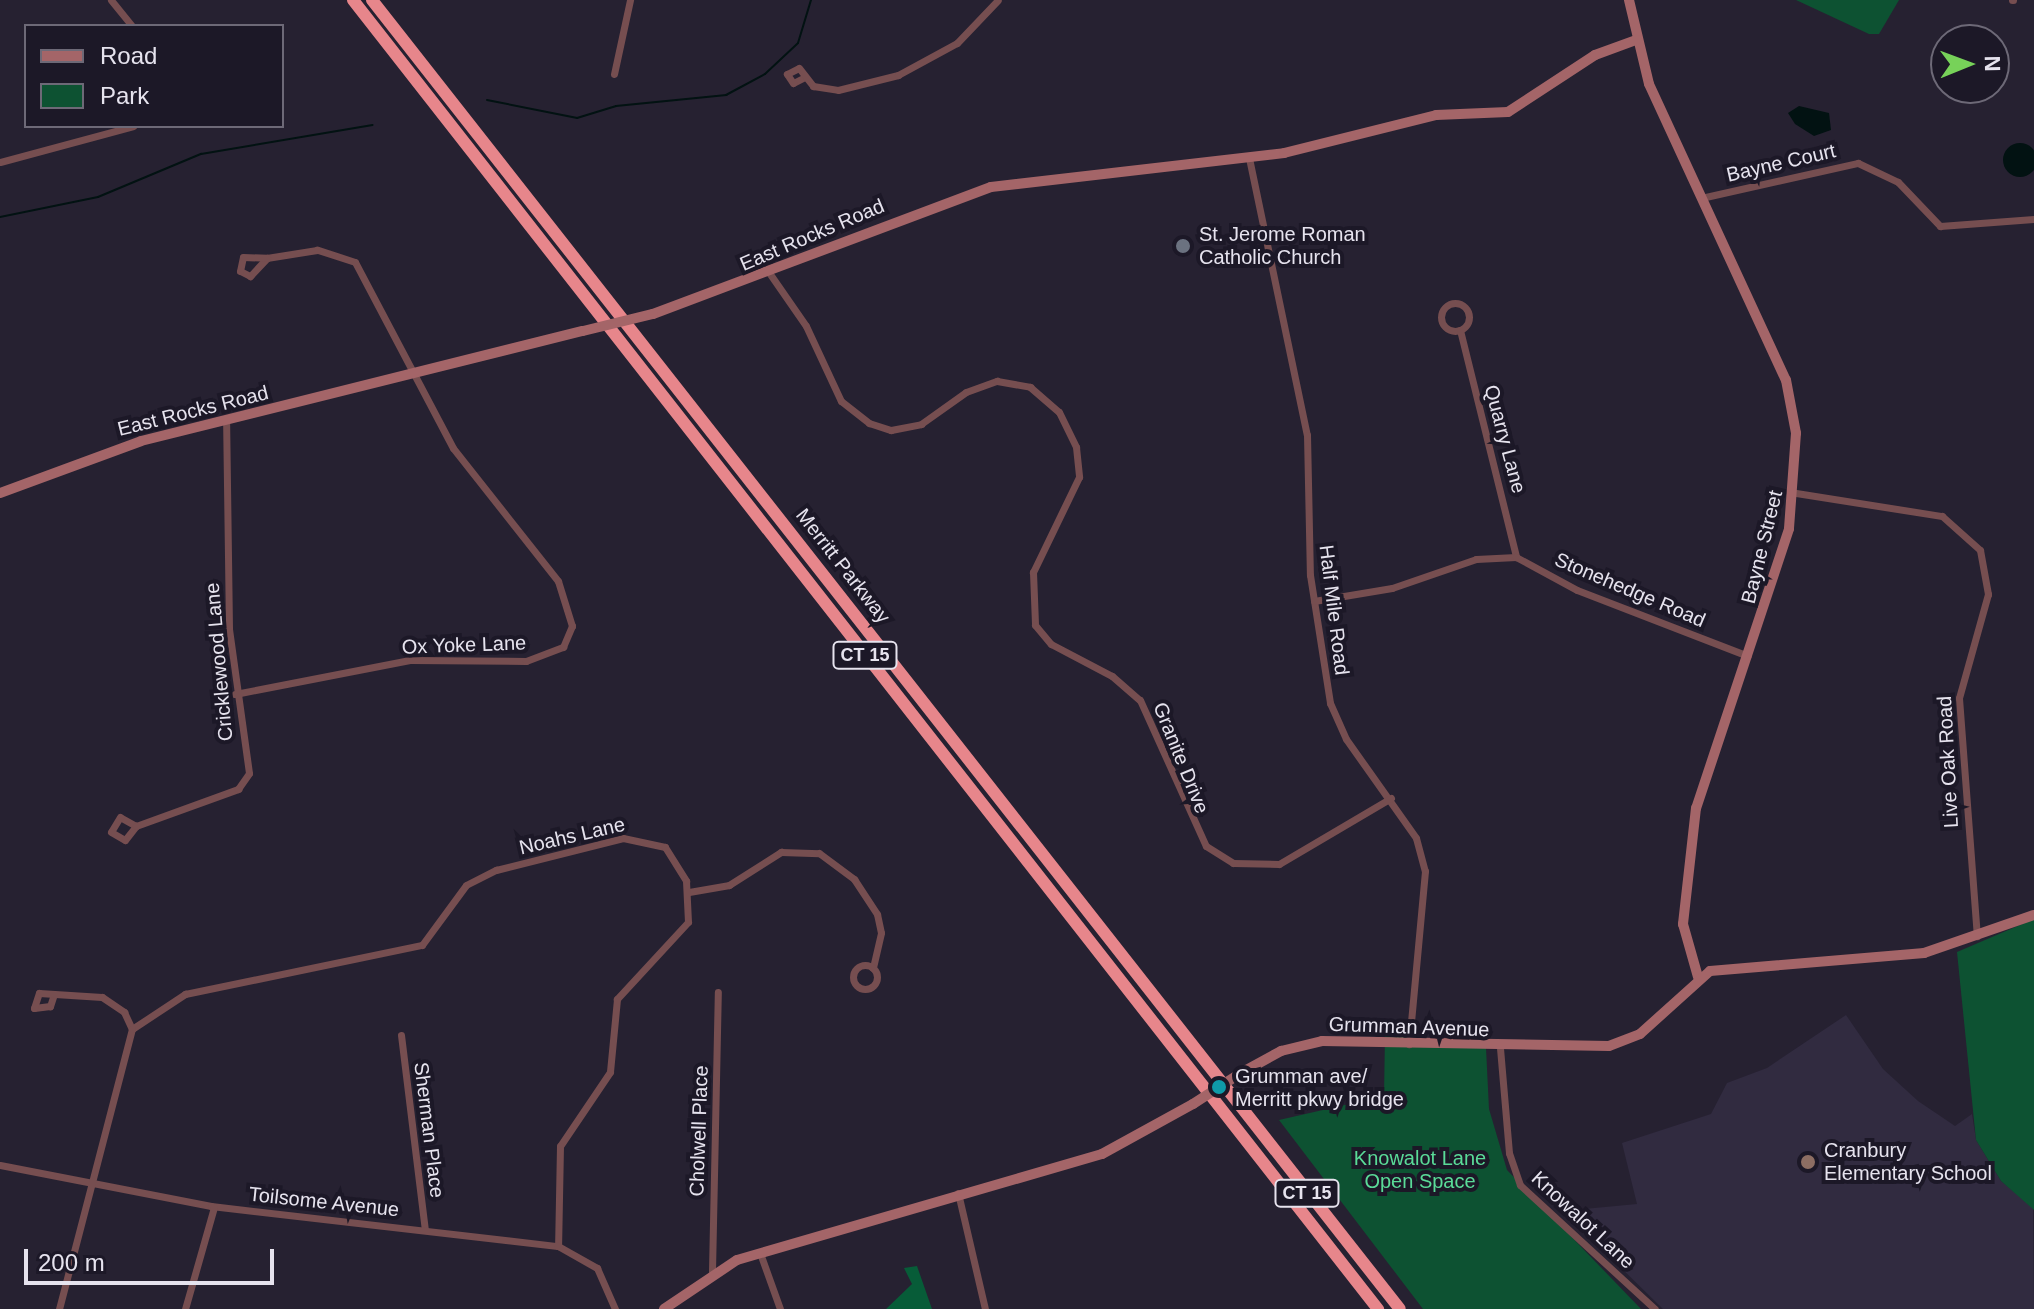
<!DOCTYPE html>
<style>
body{margin:0}
#map{position:relative;width:2034px;height:1309px;overflow:hidden;background:#262131;font-family:Helvetica,sans-serif}
div>[style]{position:absolute}
.built>*{inset:0;background:#312b40}
.green>*{inset:0;background:#0d5232}
.forest>*{inset:0;background:#075c38}
.water>*{inset:0;background:#021212}
.round{border-radius:50%}
.stream>*{height:2px;margin:-1px;padding:0 1px;transform-origin:1px;border-radius:1px;background:#021212}
.street>*{height:7px;margin:-3.5px;padding:0 3.5px;transform-origin:3.5px;border-radius:3.5px;background:#764e50}
.street>.ring{margin:-3.5px;padding:0;box-sizing:content-box;background:none;border:7px solid #764e50;border-radius:50%}
.secondary>*{height:10px;margin:-5px;padding:0 5px;transform-origin:5px;border-radius:5px;background:#a46568}
.highway>*{height:12px;margin:-6px;padding:0 6px;transform-origin:6px;border-radius:6px;background:#e7868b}
.secondary-bridge>*{height:10px;margin:-5px;padding:0 5px;transform-origin:5px;border-radius:5px;background:#a46568}
.dots>*{width:22px;height:22px;translate:-50% -50%;box-sizing:border-box;border:4px solid #1c1827;border-radius:50%}
span{translate:-50% -50%;white-space:nowrap;text-align:center;line-height:1.15;-webkit-text-stroke:8px #1c1827;paint-order:stroke}
.shield-label span{padding:2px 6px;background:#1c1827;border:2px solid;border-radius:6px;-webkit-text-stroke-width:0}
.shield-label{font-size:18px;color:#e6e3ee;font-weight:700}
.street-label{font-size:20px;color:#e6e3ee}
.poi-label{font-size:20px;color:#e6e3ee}
.left{translate:0 -50%;text-align:left}
.park-label{font-size:20px;color:#5adb98}
.legend{position:absolute;left:24px;top:24px;width:260px;height:104px;box-sizing:border-box;background:#1c1827;border:2px solid #6d6977;margin:0;padding:10px 14px;list-style:none;font-size:24px;color:#e6e3ee}
.legend li{display:flex;align-items:center;gap:16px;height:40px}
.legend b{width:40px;border:2px solid #6d6977}
.north{position:absolute;left:1930px;top:24px;width:80px;height:80px;box-sizing:border-box;background:#1c1827;border:2px solid #6d6977;border-radius:50%;rotate:89deg;font-size:22px;font-weight:700;line-height:32px;text-align:center;color:#e6e3ee}
.north::after{content:'';display:block;margin:auto;width:28px;height:36px;background:#77d259;clip-path:polygon(50% 0,100% 100%,50% 72%,0 100%)}
.scale{position:absolute;left:24px;top:1249px;width:250px;height:36px;box-sizing:border-box;border:4px solid #e6e3ee;border-top:0;padding-left:10px;font-size:24px;line-height:28px;white-space:nowrap;color:#e6e3ee;-webkit-text-stroke:6px #1c1827;paint-order:stroke}
</style>
<div id="map">
<div class="built">
<div style="clip-path:polygon(1846px 1015px,1883px 1069px,1918px 1101px,1955px 1126px,1972px 1114px,1976px 1140px,2001px 1181px,2033px 1207px,2034px 1309px,1663px 1309px,1563px 1211px,1637px 1204px,1622px 1143px,1711px 1114px,1727px 1083px,1767px 1068px)"></div>
</div>
<div class="green">
<div style="clip-path:polygon(1796px 0,1899px 0,1879px 34px,1869px 34px)"></div>
<div style="clip-path:polygon(2034px 919px,2034px 1210px,2001px 1181px,1976px 1140px,1957px 952px)"></div>
<div style="clip-path:polygon(1385px 1033px,1486px 1048px,1489px 1109px,1507px 1170px,1641px 1309px,1423px 1309px,1279px 1120px,1384px 1096px)"></div>
</div>
<div class="forest">
<div style="clip-path:polygon(917px 1266px,932px 1309px,886px 1309px,912px 1284px,904px 1268px)"></div>
</div>
<div class="water">
<div style="clip-path:polygon(1799px 106px,1829px 113px,1831px 130px,1814px 136px,1795px 124px,1788px 113px)"></div>
<div class="round" style="left:2003px;top:143px;width:34px;height:34px"></div>
</div>
<div class="stream">
<div style="left:487px;top:100px;width:92px;rotate:11.3deg"></div>
<div style="left:577px;top:118px;width:41px;rotate:-17.1deg"></div>
<div style="left:616px;top:106px;width:111px;rotate:-5.7deg"></div>
<div style="left:726px;top:95px;width:44px;rotate:-28.3deg"></div>
<div style="left:765px;top:74px;width:45px;rotate:-43.2deg"></div>
<div style="left:798px;top:43px;width:45px;rotate:-73.2deg"></div>
<div style="left:0;top:217px;width:100px;rotate:-11.5deg"></div>
<div style="left:98px;top:197px;width:112px;rotate:-22.7deg"></div>
<div style="left:201px;top:154px;width:174px;rotate:-9.6deg"></div>
</div>
<div class="street">
<div style="left:111px;top:0;width:33px;rotate:51deg"></div>
<div style="left:2012px;top:0;width:1px"></div>
<div style="left:614px;top:74px;width:76px;rotate:-77.8deg"></div>
<div style="left:803px;top:78px;width:11px;rotate:153deg"></div>
<div style="left:793px;top:83px;width:11px;rotate:-124deg"></div>
<div style="left:787px;top:74px;width:13px;rotate:-27deg"></div>
<div style="left:799px;top:68px;width:23px;rotate:52deg"></div>
<div style="left:813px;top:86px;width:25px;rotate:9deg"></div>
<div style="left:838px;top:90px;width:62px;rotate:-14deg"></div>
<div style="left:898px;top:75px;width:67px;rotate:-28.5deg"></div>
<div style="left:957px;top:43px;width:59px;rotate:-46.4deg"></div>
<div style="left:1249px;top:158px;width:283px;rotate:78.2deg"></div>
<div style="left:1307px;top:435px;width:140px;rotate:88.8deg"></div>
<div style="left:1310px;top:575px;width:130px;rotate:81.1deg"></div>
<div style="left:1330px;top:703px;width:39px;rotate:66deg"></div>
<div style="left:1346px;top:739px;width:121px;rotate:54.7deg"></div>
<div style="left:1416px;top:838px;width:34px;rotate:75deg"></div>
<div style="left:1425px;top:871px;width:174px;rotate:95.3deg"></div>
<div style="left:0;top:162px;width:138px;rotate:-15.1deg"></div>
<div style="left:1701px;top:198px;width:161px;rotate:-12.6deg"></div>
<div style="left:1858px;top:163px;width:44px;rotate:25.4deg"></div>
<div style="left:1898px;top:182px;width:61px;rotate:46.3deg"></div>
<div style="left:1940px;top:226px;width:94px;rotate:-4.3deg"></div>
<div style="left:770px;top:274px;width:63px;rotate:55.3deg"></div>
<div style="left:806px;top:326px;width:83px;rotate:65deg"></div>
<div style="left:841px;top:401px;width:36px;rotate:38deg"></div>
<div style="left:869px;top:423px;width:23px;rotate:18deg"></div>
<div style="left:891px;top:430px;width:31px;rotate:-11deg"></div>
<div style="left:921px;top:424px;width:55px;rotate:-35.4deg"></div>
<div style="left:966px;top:392px;width:33px;rotate:-20deg"></div>
<div style="left:997px;top:381px;width:34px;rotate:10deg"></div>
<div style="left:1030px;top:387px;width:38px;rotate:41deg"></div>
<div style="left:1059px;top:412px;width:39px;rotate:64deg"></div>
<div style="left:1076px;top:447px;width:30px;rotate:84deg"></div>
<div style="left:1079px;top:477px;width:106px;rotate:115.8deg"></div>
<div style="left:1033px;top:572px;width:53px;rotate:87.8deg"></div>
<div style="left:1035px;top:625px;width:25px;rotate:50deg"></div>
<div style="left:1051px;top:644px;width:69px;rotate:27.7deg"></div>
<div style="left:1112px;top:676px;width:37px;rotate:41deg"></div>
<div style="left:1140px;top:700px;width:160px;rotate:65.7deg"></div>
<div style="left:1206px;top:846px;width:32px;rotate:32deg"></div>
<div style="left:1233px;top:863px;width:46px;rotate:1.2deg"></div>
<div style="left:1279px;top:864px;width:130px;rotate:-30.5deg"></div>
<div class="ring" style="left:1441px;top:303px;width:21px;height:21px"></div>
<div style="left:1460px;top:330px;width:234px;rotate:76.1deg"></div>
<div style="left:1796px;top:493px;width:148px;rotate:9deg"></div>
<div style="left:1942px;top:516px;width:51px;rotate:41.8deg"></div>
<div style="left:1980px;top:550px;width:45px;rotate:79.7deg"></div>
<div style="left:1988px;top:594px;width:108px;rotate:105.6deg"></div>
<div style="left:1959px;top:698px;width:239px;rotate:85.7deg"></div>
<div style="left:1314px;top:601px;width:79px;rotate:-9.5deg"></div>
<div style="left:1392px;top:588px;width:89px;rotate:-19deg"></div>
<div style="left:1476px;top:559px;width:40px;rotate:-2.9deg"></div>
<div style="left:1516px;top:557px;width:69px;rotate:28.4deg"></div>
<div style="left:1577px;top:590px;width:183px;rotate:21.1deg"></div>
<div style="left:235px;top:694px;width:178px;rotate:-11deg"></div>
<div style="left:410px;top:660px;width:116px;rotate:0.5deg"></div>
<div style="left:526px;top:661px;width:40px;rotate:-21deg"></div>
<div style="left:563px;top:647px;width:23px;rotate:-67deg"></div>
<div style="left:572px;top:626px;width:47px;rotate:-107.3deg"></div>
<div style="left:558px;top:581px;width:169px;rotate:-128.3deg"></div>
<div style="left:453px;top:448px;width:210px;rotate:-117.8deg"></div>
<div style="left:355px;top:262px;width:40px;rotate:-162deg"></div>
<div style="left:317px;top:250px;width:51px;rotate:170.9deg"></div>
<div style="left:267px;top:258px;width:25px;rotate:133deg"></div>
<div style="left:250px;top:276px;width:11px;rotate:-153deg"></div>
<div style="left:240px;top:271px;width:14px;rotate:-78deg"></div>
<div style="left:243px;top:257px;width:24px;rotate:2deg"></div>
<div style="left:136px;top:826px;width:18px;rotate:-151deg"></div>
<div style="left:120px;top:817px;width:17px;rotate:121deg"></div>
<div style="left:111px;top:832px;width:16px;rotate:30deg"></div>
<div style="left:125px;top:840px;width:18px;rotate:-52deg"></div>
<div style="left:136px;top:826px;width:109px;rotate:-19.9deg"></div>
<div style="left:238px;top:789px;width:19px;rotate:-55deg"></div>
<div style="left:249px;top:773px;width:146px;rotate:-97.9deg"></div>
<div style="left:229px;top:628px;width:208px;rotate:-90.8deg"></div>
<div style="left:689px;top:892px;width:41px;rotate:-9.9deg"></div>
<div style="left:729px;top:885px;width:62px;rotate:-32.4deg"></div>
<div style="left:781px;top:852px;width:38px;rotate:2deg"></div>
<div style="left:819px;top:853px;width:44px;rotate:36.6deg"></div>
<div style="left:854px;top:879px;width:42px;rotate:56.7deg"></div>
<div style="left:877px;top:914px;width:19px;rotate:78deg"></div>
<div style="left:881px;top:933px;width:36px;rotate:103deg"></div>
<div class="ring" style="left:853px;top:965px;width:17px;height:17px"></div>
<div style="left:54px;top:994px;width:13px;rotate:108deg"></div>
<div style="left:50px;top:1006px;width:16px;rotate:173deg"></div>
<div style="left:34px;top:1008px;width:16px;rotate:-72deg"></div>
<div style="left:39px;top:993px;width:63px;rotate:3.6deg"></div>
<div style="left:102px;top:997px;width:27px;rotate:34deg"></div>
<div style="left:124px;top:1012px;width:19px;rotate:65deg"></div>
<div style="left:132px;top:1029px;width:64px;rotate:-33.4deg"></div>
<div style="left:185px;top:994px;width:242px;rotate:-11.7deg"></div>
<div style="left:422px;top:945px;width:74px;rotate:-53.7deg"></div>
<div style="left:466px;top:885px;width:34px;rotate:-27deg"></div>
<div style="left:496px;top:870px;width:131px;rotate:-14.1deg"></div>
<div style="left:623px;top:838px;width:43px;rotate:12.1deg"></div>
<div style="left:665px;top:847px;width:40px;rotate:58deg"></div>
<div style="left:686px;top:881px;width:41px;rotate:87.2deg"></div>
<div style="left:688px;top:922px;width:105px;rotate:132.7deg"></div>
<div style="left:617px;top:999px;width:73px;rotate:95.5deg"></div>
<div style="left:610px;top:1072px;width:89px;rotate:124deg"></div>
<div style="left:560px;top:1146px;width:100px;rotate:91.1deg"></div>
<div style="left:401px;top:1035px;width:196px;rotate:83deg"></div>
<div style="left:1500px;top:1048px;width:105px;rotate:85.1deg"></div>
<div style="left:1509px;top:1153px;width:34px;rotate:71deg"></div>
<div style="left:1520px;top:1185px;width:183px;rotate:42.6deg"></div>
<div style="left:0;top:1165px;width:215px;rotate:11deg"></div>
<div style="left:211px;top:1206px;width:349px;rotate:6.6deg"></div>
<div style="left:558px;top:1246px;width:45px;rotate:29.4deg"></div>
<div style="left:597px;top:1268px;width:45px;rotate:66.3deg"></div>
<div style="left:958px;top:1193px;width:119px;rotate:76.9deg"></div>
<div style="left:760px;top:1253px;width:59px;rotate:70.3deg"></div>
<div style="left:712px;top:1271px;width:279px;rotate:-88.8deg"></div>
<div style="left:59px;top:1309px;width:289px;rotate:-75.4deg"></div>
<div style="left:185px;top:1309px;width:106px;rotate:-74.1deg"></div>
</div>
<div class="secondary">
<div style="left:1629px;top:0;width:86px;rotate:76.6deg"></div>
<div style="left:1649px;top:84px;width:326px;rotate:65.2deg"></div>
<div style="left:1786px;top:380px;width:54px;rotate:79.3deg"></div>
<div style="left:1796px;top:433px;width:96px;rotate:94.2deg"></div>
<div style="left:1789px;top:529px;width:294px;rotate:108.4deg"></div>
<div style="left:1696px;top:808px;width:117px;rotate:96.4deg"></div>
<div style="left:1683px;top:924px;width:55px;rotate:74.2deg"></div>
<div style="left:653px;top:314px;width:361px;rotate:-20.6deg"></div>
<div style="left:991px;top:187px;width:295px;rotate:-6.6deg"></div>
<div style="left:1284px;top:153px;width:157px;rotate:-14deg"></div>
<div style="left:1436px;top:115px;width:72px;rotate:-2.4deg"></div>
<div style="left:1508px;top:112px;width:104px;rotate:-33.2deg"></div>
<div style="left:1595px;top:55px;width:44px;rotate:-20.1deg"></div>
<div style="left:0;top:493px;width:150px;rotate:-20.2deg"></div>
<div style="left:141px;top:441px;width:455px;rotate:-14deg"></div>
<div style="left:1241px;top:1073px;width:46px;rotate:-28.8deg"></div>
<div style="left:1281px;top:1051px;width:42px;rotate:-13.7deg"></div>
<div style="left:1322px;top:1041px;width:287px;rotate:1deg"></div>
<div style="left:1609px;top:1046px;width:33px;rotate:-21deg"></div>
<div style="left:1640px;top:1034px;width:94px;rotate:-42deg"></div>
<div style="left:1710px;top:971px;width:215px;rotate:-4.8deg"></div>
<div style="left:1924px;top:953px;width:116px;rotate:-19.1deg"></div>
<div style="left:664px;top:1309px;width:88px;rotate:-33.9deg"></div>
<div style="left:737px;top:1260px;width:380px;rotate:-16.2deg"></div>
<div style="left:1102px;top:1154px;width:104px;rotate:-28.8deg"></div>
</div>
<div class="highway">
<div style="left:353px;top:0;width:1663px;rotate:51.94deg"></div>
<div style="left:372px;top:0;width:1664px;rotate:51.86deg"></div>
</div>
<div class="secondary-bridge">
<div style="left:583px;top:331px;width:72px;rotate:-13.7deg"></div>
<div style="left:1193px;top:1104px;width:57px;rotate:-32.9deg"></div>
</div>
<div class="dots">
<div style="left:1183px;top:246px;background:#6b7280"></div>
<div style="left:1219px;top:1087px;background:#0f9aa8"></div>
<div style="left:1808px;top:1162px;background:#8d6e63"></div>
</div>
<div class="shield-label">
<span style="left:865px;top:655px">CT 15</span>
<span style="left:1307px;top:1193px">CT 15</span>
</div>
<div class="street-label">
<span style="left:1781px;top:163px;rotate:-13deg">Bayne Court</span>
<span style="left:812px;top:235px;rotate:-23deg">East Rocks Road</span>
<span style="left:193px;top:411px;rotate:-14deg">East Rocks Road</span>
<span style="left:1505px;top:439px;rotate:75deg">Quarry Lane</span>
<span style="left:1762px;top:547px;rotate:-76deg">Bayne Street</span>
<span style="left:843px;top:566px;rotate:52deg">Merritt Parkway</span>
<span style="left:1630px;top:590px;rotate:23deg">Stonehedge Road</span>
<span style="left:1334px;top:610px;rotate:83deg">Half Mile Road</span>
<span style="left:464px;top:645px;rotate:-2deg">Ox Yoke Lane</span>
<span style="left:219px;top:662px;rotate:-95deg">Cricklewood Lane</span>
<span style="left:1181px;top:758px;rotate:68deg">Granite Drive</span>
<span style="left:1948px;top:762px;rotate:-93deg">Live Oak Road</span>
<span style="left:572px;top:836px;rotate:-13deg">Noahs Lane</span>
<span style="left:1409px;top:1027px;rotate:2deg">Grumman Avenue</span>
<span style="left:429px;top:1130px;rotate:83deg">Sherman Place</span>
<span style="left:699px;top:1131px;rotate:-88deg">Cholwell Place</span>
<span style="left:324px;top:1202px;rotate:6deg">Toilsome Avenue</span>
<span style="left:1583px;top:1220px;rotate:43deg">Knowalot Lane</span>
</div>
<div class="poi-label">
<span class="left" style="left:1199px;top:246px">St. Jerome Roman<br>Catholic Church</span>
<span class="left" style="left:1235px;top:1088px">Grumman ave/<br>Merritt pkwy bridge</span>
<span class="left" style="left:1824px;top:1162px">Cranbury<br>Elementary School</span>
</div>
<div class="park-label">
<span style="left:1420px;top:1170px">Knowalot Lane<br>Open Space</span>
</div>
<ul class="legend">
<li><b style="height:10px;background:#a46568"></b>Road</li>
<li><b style="height:22px;background:#0d5232"></b>Park</li>
</ul>
<div class="north">N</div>
<div class="scale">200 m</div>
</div>
